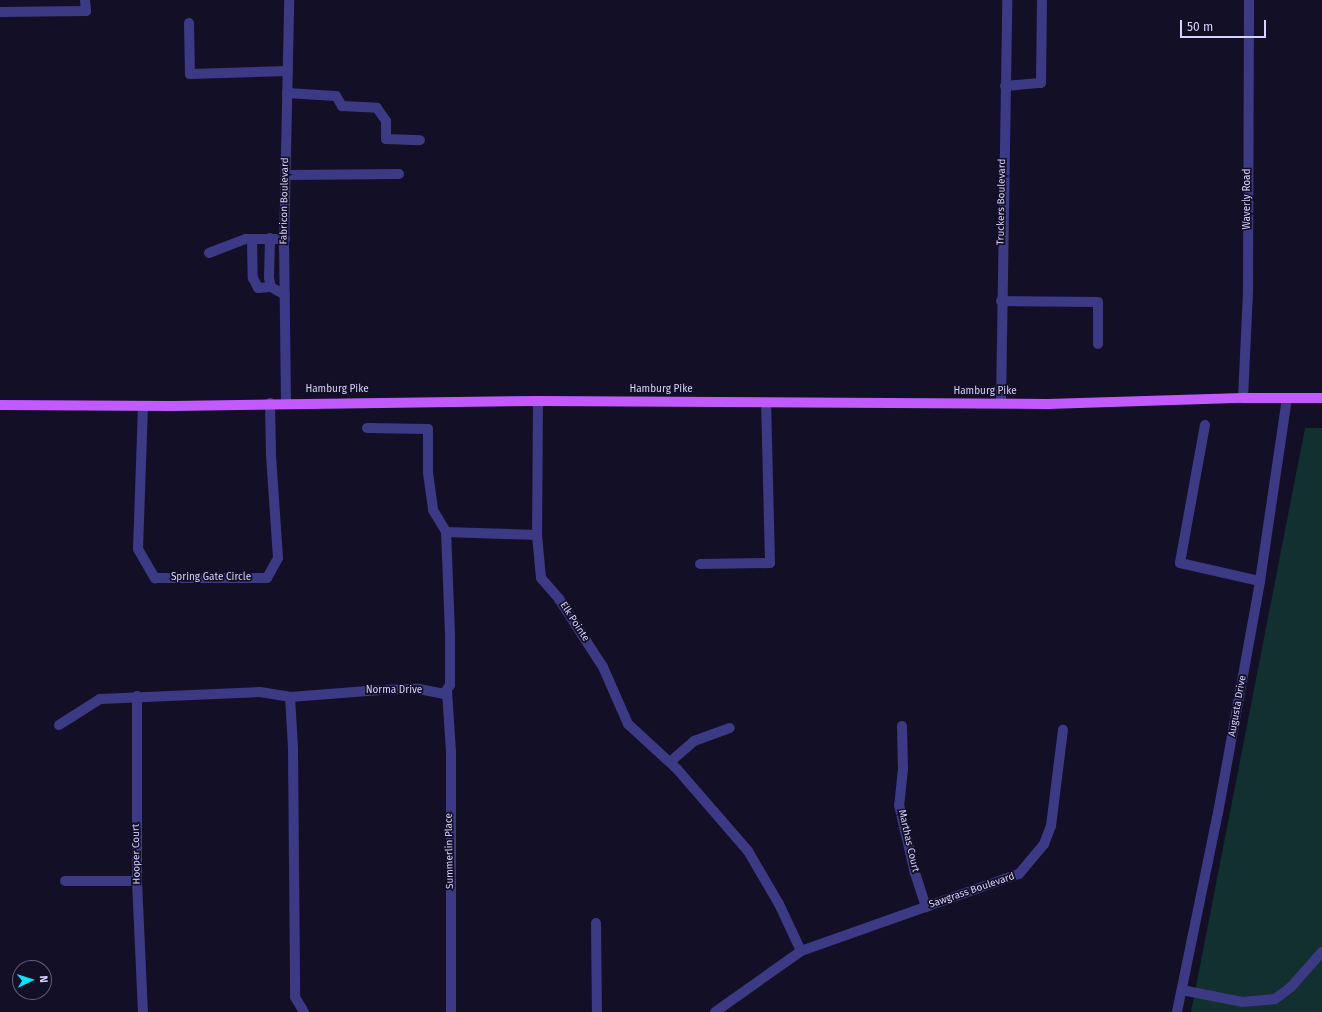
<!DOCTYPE html>
<style>
body{margin:0}
#map{position:relative;width:1322px;height:1012px;overflow:hidden;background:#130f26;font-family:"Fira Sans",sans-serif}
div>[style]{position:absolute}
.green>*{inset:0;background:#12302f}
.minor>*{height:10px;margin:-5px;padding:0 5px;transform-origin:5px;border-radius:5px;background:#3d3a85}
.major>*{height:10px;margin:-5px;padding:0 5px;transform-origin:5px;border-radius:5px;background:#c25bff}
span{translate:-50% -50%;white-space:nowrap;text-align:center;line-height:1.15;-webkit-text-stroke:3.5px #130f26;paint-order:stroke}
.street-label{font-size:10px;color:#d9d4ff}
.north{position:absolute;left:12px;top:960px;width:40px;height:40px;box-sizing:border-box;background:#130f26;border:1px solid #625e7d;border-radius:50%;rotate:86deg;font-size:11px;font-weight:700;line-height:16px;text-align:center;color:#d9d4ff}
.north::after{content:'';display:block;margin:auto;width:14px;height:18px;background:#00e5ff;clip-path:polygon(50% 0,100% 100%,50% 72%,0 100%)}
.scale{position:absolute;left:1180px;top:20px;width:86px;height:18px;box-sizing:border-box;border:2px solid #d9d4ff;border-top:0;padding-left:5px;font-size:12px;line-height:14px;white-space:nowrap;color:#d9d4ff;-webkit-text-stroke:3px #130f26;paint-order:stroke}
</style>
<div id="map">
<div class="green">
<div style="clip-path:polygon(1305px 428px,1322px 428px,1322px 1012px,1191px 1012px)"></div>
</div>
<div class="minor">
<div style="left:0;top:12px;width:86px;rotate:-0.7deg"></div>
<div style="left:86px;top:11px;width:11px;rotate:-95deg"></div>
<div style="left:189px;top:23px;width:51px;rotate:88.9deg"></div>
<div style="left:190px;top:74px;width:98px;rotate:-1.8deg"></div>
<div style="left:1005px;top:86px;width:36px;rotate:-5deg"></div>
<div style="left:1041px;top:83px;width:83px;rotate:-89.3deg"></div>
<div style="left:287px;top:93px;width:49px;rotate:3.5deg"></div>
<div style="left:336px;top:96px;width:12px;rotate:59deg"></div>
<div style="left:342px;top:106px;width:35px;rotate:3deg"></div>
<div style="left:377px;top:108px;width:16px;rotate:55deg"></div>
<div style="left:386px;top:121px;width:18px;rotate:90deg"></div>
<div style="left:386px;top:139px;width:34px;rotate:2deg"></div>
<div style="left:286px;top:175px;width:113px;rotate:-0.5deg"></div>
<div style="left:270px;top:238px;width:40px;rotate:91.4deg"></div>
<div style="left:269px;top:278px;width:9px;rotate:77deg"></div>
<div style="left:271px;top:287px;width:16px;rotate:30deg"></div>
<div style="left:252px;top:239px;width:39px;rotate:89deg"></div>
<div style="left:253px;top:278px;width:11px;rotate:63deg"></div>
<div style="left:258px;top:288px;width:13px;rotate:-4deg"></div>
<div style="left:209px;top:253px;width:40px;rotate:-21deg"></div>
<div style="left:246px;top:239px;width:39px"></div>
<div style="left:1001px;top:301px;width:97px;rotate:0.6deg"></div>
<div style="left:1098px;top:302px;width:42px;rotate:90deg"></div>
<div style="left:1243px;top:398px;width:108px;rotate:-87.3deg"></div>
<div style="left:1248px;top:290px;width:290px;rotate:-89.8deg"></div>
<div style="left:538px;top:401px;width:134px;rotate:90.4deg"></div>
<div style="left:537px;top:535px;width:43px;rotate:84.7deg"></div>
<div style="left:541px;top:578px;width:28px;rotate:49deg"></div>
<div style="left:559px;top:599px;width:81px;rotate:57.1deg"></div>
<div style="left:603px;top:667px;width:62px;rotate:66.3deg"></div>
<div style="left:628px;top:724px;width:67px;rotate:42.6deg"></div>
<div style="left:677px;top:769px;width:108px;rotate:49.1deg"></div>
<div style="left:748px;top:851px;width:61px;rotate:59.7deg"></div>
<div style="left:779px;top:904px;width:52px;rotate:64.9deg"></div>
<div style="left:286px;top:403px;width:154px;rotate:-90.7deg"></div>
<div style="left:284px;top:249px;width:249px;rotate:-88.8deg"></div>
<div style="left:1001px;top:403px;width:403px;rotate:-89.1deg"></div>
<div style="left:143px;top:406px;width:143px;rotate:92deg"></div>
<div style="left:138px;top:549px;width:34px;rotate:60deg"></div>
<div style="left:155px;top:578px;width:112px"></div>
<div style="left:267px;top:578px;width:23px;rotate:-61deg"></div>
<div style="left:278px;top:558px;width:104px;rotate:-93.9deg"></div>
<div style="left:271px;top:454px;width:51px;rotate:-91.1deg"></div>
<div style="left:1205px;top:425px;width:140px;rotate:100.3deg"></div>
<div style="left:1180px;top:563px;width:82px;rotate:12.7deg"></div>
<div style="left:367px;top:428px;width:61px;rotate:0.9deg"></div>
<div style="left:428px;top:429px;width:44px;rotate:90deg"></div>
<div style="left:428px;top:473px;width:37px;rotate:82deg"></div>
<div style="left:433px;top:510px;width:26px;rotate:59deg"></div>
<div style="left:700px;top:564px;width:70px;rotate:-0.8deg"></div>
<div style="left:770px;top:563px;width:160px;rotate:-91.4deg"></div>
<div style="left:447px;top:691px;width:61px;rotate:86.2deg"></div>
<div style="left:451px;top:752px;width:260px;rotate:90deg"></div>
<div style="left:137px;top:696px;width:185px;rotate:90deg"></div>
<div style="left:137px;top:881px;width:131px;rotate:87.4deg"></div>
<div style="left:290px;top:697px;width:51px;rotate:86.6deg"></div>
<div style="left:293px;top:748px;width:249px;rotate:89.5deg"></div>
<div style="left:295px;top:997px;width:17px;rotate:59deg"></div>
<div style="left:59px;top:725px;width:49px;rotate:-32.4deg"></div>
<div style="left:100px;top:699px;width:160px;rotate:-2.5deg"></div>
<div style="left:260px;top:692px;width:30px;rotate:9deg"></div>
<div style="left:290px;top:697px;width:91px;rotate:-4.4deg"></div>
<div style="left:381px;top:690px;width:38px;rotate:-2deg"></div>
<div style="left:419px;top:689px;width:25px;rotate:11deg"></div>
<div style="left:444px;top:694px;width:11px;rotate:-56deg"></div>
<div style="left:450px;top:685px;width:51px;rotate:-90deg"></div>
<div style="left:450px;top:634px;width:102px;rotate:-92.2deg"></div>
<div style="left:446px;top:532px;width:91px;rotate:1.9deg"></div>
<div style="left:902px;top:726px;width:43px;rotate:88.7deg"></div>
<div style="left:903px;top:769px;width:36px;rotate:96deg"></div>
<div style="left:899px;top:805px;width:70px;rotate:76.8deg"></div>
<div style="left:915px;top:873px;width:36px;rotate:72deg"></div>
<div style="left:670px;top:762px;width:32px;rotate:-41deg"></div>
<div style="left:694px;top:741px;width:38px;rotate:-20deg"></div>
<div style="left:65px;top:881px;width:72px"></div>
<div style="left:596px;top:923px;width:89px;rotate:89.4deg"></div>
<div style="left:1182px;top:990px;width:61px;rotate:11.3deg"></div>
<div style="left:1242px;top:1002px;width:33px;rotate:-5deg"></div>
<div style="left:1275px;top:999px;width:20px;rotate:-37deg"></div>
<div style="left:1291px;top:987px;width:47px;rotate:-48.5deg"></div>
<div style="left:715px;top:1012px;width:105px;rotate:-35.3deg"></div>
<div style="left:801px;top:951px;width:231px;rotate:-19.5deg"></div>
<div style="left:1019px;top:874px;width:39px;rotate:-50deg"></div>
<div style="left:1044px;top:844px;width:19px;rotate:-69deg"></div>
<div style="left:1051px;top:826px;width:97px;rotate:-82.9deg"></div>
<div style="left:1177px;top:1012px;width:203px;rotate:-78.4deg"></div>
<div style="left:1218px;top:813px;width:236px;rotate:-79.7deg"></div>
<div style="left:1260px;top:581px;width:185px;rotate:-81.6deg"></div>
</div>
<div class="major">
<div style="left:0;top:405px;width:172px;rotate:0.3deg"></div>
<div style="left:172px;top:406px;width:366px;rotate:-0.8deg"></div>
<div style="left:538px;top:401px;width:510px;rotate:0.34deg"></div>
<div style="left:1048px;top:404px;width:195px;rotate:-1.8deg"></div>
<div style="left:1243px;top:398px;width:79px"></div>
</div>
<div class="street-label">
<span style="left:1248px;top:199px;rotate:-90deg">Waverly Road</span>
<span style="left:285px;top:201px;rotate:-89deg">Fabricon Boulevard</span>
<span style="left:1002px;top:202px;rotate:-89deg">Truckers Boulevard</span>
<span style="left:337px;top:390px">Hamburg Pike</span>
<span style="left:661px;top:390px">Hamburg Pike</span>
<span style="left:985px;top:392px">Hamburg Pike</span>
<span style="left:211px;top:578px">Spring Gate Circle</span>
<span style="left:574px;top:622px;rotate:57deg">Elk Pointe</span>
<span style="left:394px;top:691px">Norma Drive</span>
<span style="left:1238px;top:706px;rotate:-80deg">Augusta Drive</span>
<span style="left:908px;top:841px;rotate:77deg">Marthas Court</span>
<span style="left:450px;top:851px;rotate:-91deg">Summerlin Place</span>
<span style="left:137px;top:854px;rotate:-91deg">Hooper Court</span>
<span style="left:972px;top:891px;rotate:-19deg">Sawgrass Boulevard</span>
</div>
<div class="north">N</div>
<div class="scale">50 m</div>
</div>
